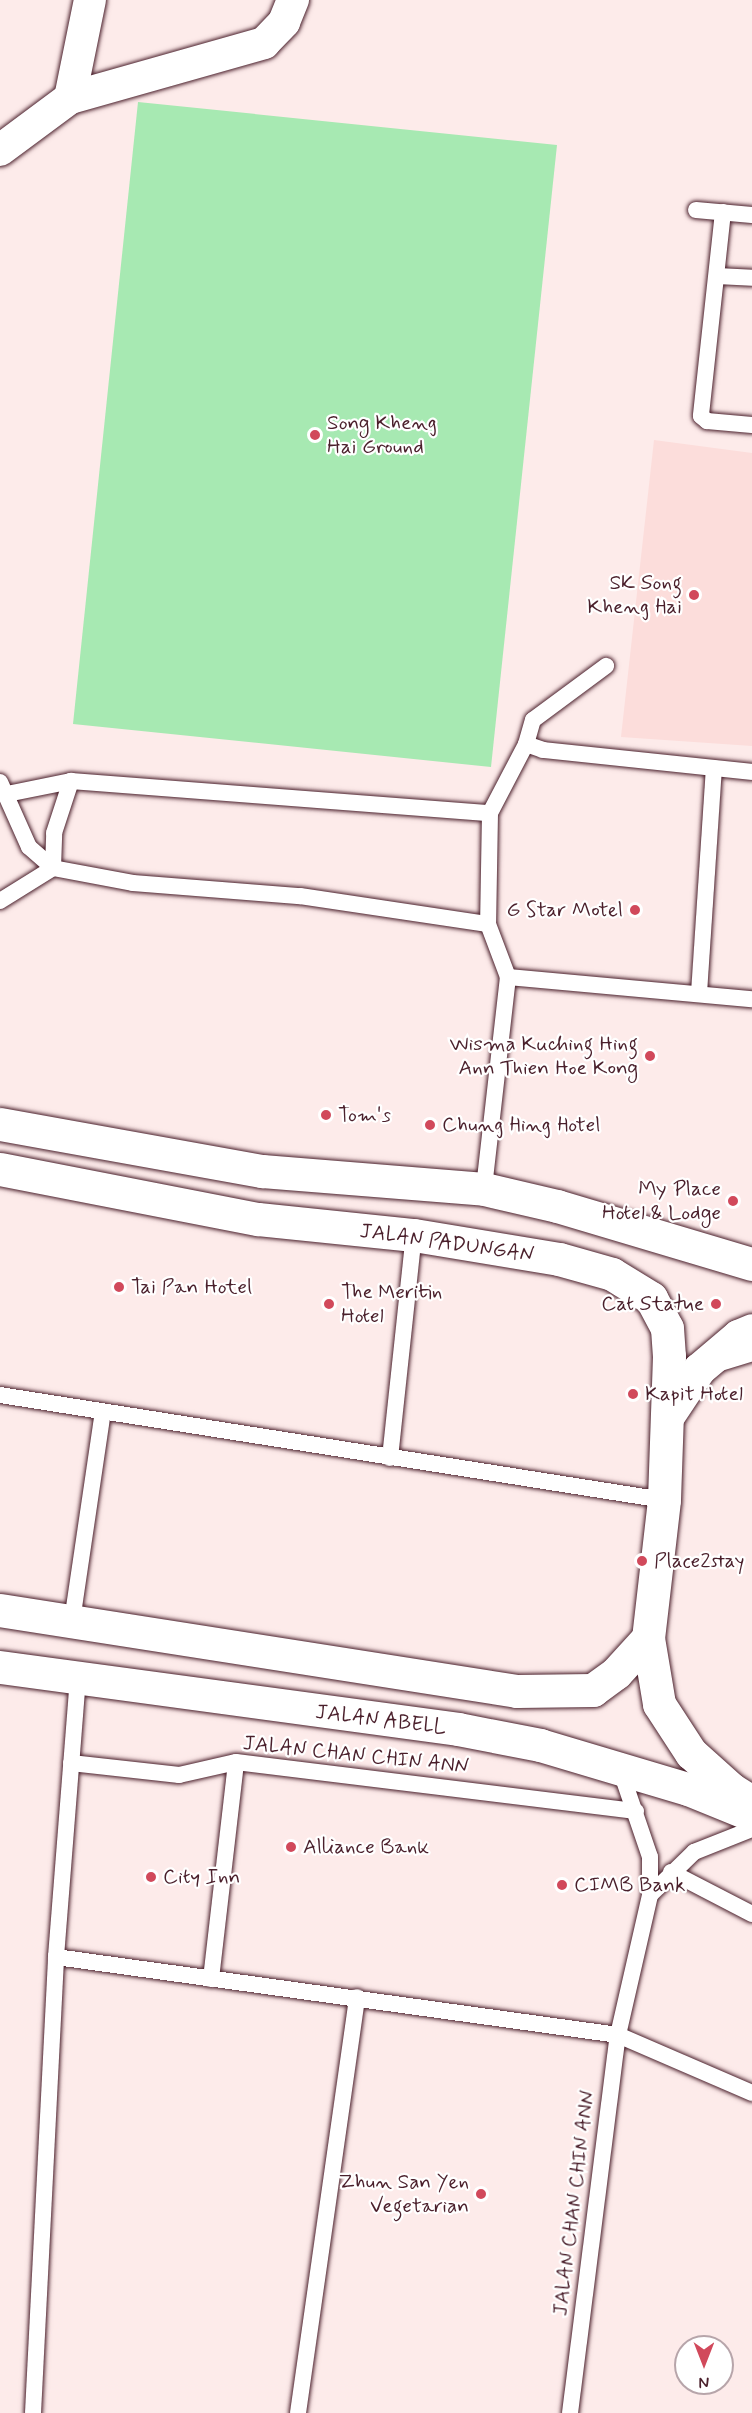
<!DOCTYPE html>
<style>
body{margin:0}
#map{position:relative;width:752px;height:2413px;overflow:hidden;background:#fdebea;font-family:Mynerve,sans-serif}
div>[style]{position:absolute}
.built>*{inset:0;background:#fcdddb}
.green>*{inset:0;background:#a7e9b2}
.roads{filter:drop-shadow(0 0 2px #4a1f2b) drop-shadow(0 0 2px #4a1f2b)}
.service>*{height:16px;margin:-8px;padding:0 8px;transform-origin:8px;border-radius:8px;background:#fff}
.minor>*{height:32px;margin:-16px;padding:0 16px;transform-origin:16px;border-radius:16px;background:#fff}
.secondary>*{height:33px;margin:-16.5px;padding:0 16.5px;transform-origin:16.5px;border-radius:16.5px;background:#fff}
.dots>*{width:16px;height:16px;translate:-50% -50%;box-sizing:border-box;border:3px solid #fff;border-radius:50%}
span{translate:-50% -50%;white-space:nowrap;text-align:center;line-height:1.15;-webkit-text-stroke:4.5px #fff;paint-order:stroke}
.poi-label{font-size:21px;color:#4a1f2b}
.left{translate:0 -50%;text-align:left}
.right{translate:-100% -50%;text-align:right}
.street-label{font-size:21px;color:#4a1f2b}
.north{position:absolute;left:674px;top:2335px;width:60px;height:60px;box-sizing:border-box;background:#fff;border:2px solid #b7a5aa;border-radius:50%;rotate:180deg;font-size:16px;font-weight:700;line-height:24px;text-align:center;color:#4a1f2b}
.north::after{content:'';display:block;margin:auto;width:21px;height:27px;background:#d1495b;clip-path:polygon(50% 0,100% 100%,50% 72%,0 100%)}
</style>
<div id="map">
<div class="built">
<div style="clip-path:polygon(654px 440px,752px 453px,752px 746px,621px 737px)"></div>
</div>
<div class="green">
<div style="clip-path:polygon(138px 102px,557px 145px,491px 767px,73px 724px)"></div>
</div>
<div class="roads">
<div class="service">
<div style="left:696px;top:210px;width:56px;rotate:5.1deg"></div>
<div style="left:723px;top:212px;width:205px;rotate:96.2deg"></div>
<div style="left:701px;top:416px;width:8px;rotate:40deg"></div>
<div style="left:707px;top:421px;width:45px;rotate:5.1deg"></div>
<div style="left:717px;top:276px;width:35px;rotate:3deg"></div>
<div style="left:526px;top:744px;width:25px;rotate:-74deg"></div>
<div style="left:533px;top:720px;width:91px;rotate:-36.5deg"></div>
<div style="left:0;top:782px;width:71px;rotate:66deg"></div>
<div style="left:29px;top:847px;width:32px;rotate:41deg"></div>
<div style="left:53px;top:868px;width:81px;rotate:10.6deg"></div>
<div style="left:133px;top:883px;width:168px;rotate:4.5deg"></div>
<div style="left:300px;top:896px;width:190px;rotate:8.5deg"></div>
<div style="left:7px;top:794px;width:65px;rotate:-11.5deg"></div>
<div style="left:71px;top:781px;width:420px;rotate:4.4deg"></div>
<div style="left:490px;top:813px;width:111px;rotate:91deg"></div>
<div style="left:488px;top:924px;width:57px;rotate:69.3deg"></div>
<div style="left:508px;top:977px;width:213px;rotate:96.5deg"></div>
<div style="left:490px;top:813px;width:78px;rotate:-62.4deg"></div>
<div style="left:526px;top:744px;width:18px;rotate:19deg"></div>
<div style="left:543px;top:750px;width:210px;rotate:6deg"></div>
<div style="left:53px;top:868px;width:35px;rotate:-88deg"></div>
<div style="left:54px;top:833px;width:55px;rotate:-71.9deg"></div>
<div style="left:0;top:901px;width:62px;rotate:-31.9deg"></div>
<div style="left:508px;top:977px;width:245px;rotate:5.2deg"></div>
<div style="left:699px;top:993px;width:225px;rotate:-86.2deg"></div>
<div style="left:717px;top:1364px;width:37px;rotate:-17deg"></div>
<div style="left:0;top:1395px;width:672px;rotate:8.99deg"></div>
<div style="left:390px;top:1458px;width:224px;rotate:-83.9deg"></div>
<div style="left:72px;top:1621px;width:211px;rotate:-81.6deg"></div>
<div style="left:71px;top:1763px;width:109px;rotate:6.3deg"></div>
<div style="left:179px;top:1775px;width:58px;rotate:-12.8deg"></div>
<div style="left:236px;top:1762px;width:403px;rotate:7deg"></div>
<div style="left:671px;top:1872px;width:91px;rotate:27.4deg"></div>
<div style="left:650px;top:1895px;width:62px;rotate:-44.3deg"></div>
<div style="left:694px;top:1852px;width:62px;rotate:-21.6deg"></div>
<div style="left:56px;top:1957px;width:567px;rotate:7.9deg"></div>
<div style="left:618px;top:2035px;width:146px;rotate:23.4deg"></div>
<div style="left:211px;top:1979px;width:218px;rotate:-83.4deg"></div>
<div style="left:33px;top:2413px;width:457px;rotate:-87.1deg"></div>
<div style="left:56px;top:1957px;width:278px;rotate:-85.5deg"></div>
<div style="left:298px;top:2413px;width:420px;rotate:-81.9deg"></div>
<div style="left:570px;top:2413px;width:381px;rotate:-82.8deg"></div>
<div style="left:618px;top:2035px;width:144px;rotate:-77.1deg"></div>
<div style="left:650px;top:1895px;width:38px;rotate:-90deg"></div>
<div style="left:650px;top:1857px;width:93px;rotate:-108.8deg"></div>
</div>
<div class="minor">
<div style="left:70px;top:98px;width:100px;rotate:-78.5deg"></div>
<div style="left:0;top:150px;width:87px;rotate:-36.6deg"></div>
<div style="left:70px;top:98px;width:202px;rotate:-15.8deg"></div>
<div style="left:264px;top:43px;width:29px;rotate:-46deg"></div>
<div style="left:284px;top:22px;width:24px;rotate:-68deg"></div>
</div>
<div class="secondary">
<div style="left:0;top:1124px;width:266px;rotate:10.2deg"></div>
<div style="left:262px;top:1171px;width:223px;rotate:4.6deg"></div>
<div style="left:484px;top:1189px;width:75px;rotate:13.1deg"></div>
<div style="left:557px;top:1206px;width:203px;rotate:16.6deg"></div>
<div style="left:0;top:1169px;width:263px;rotate:11deg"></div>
<div style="left:258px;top:1219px;width:157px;rotate:5.9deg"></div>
<div style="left:414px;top:1235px;width:147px;rotate:9.4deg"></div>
<div style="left:559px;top:1259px;width:55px;rotate:15.8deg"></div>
<div style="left:612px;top:1274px;width:46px;rotate:31.6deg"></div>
<div style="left:651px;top:1298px;width:34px;rotate:62deg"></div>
<div style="left:667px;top:1328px;width:28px;rotate:86deg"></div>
<div style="left:669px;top:1356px;width:144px;rotate:92deg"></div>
<div style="left:664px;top:1500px;width:139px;rotate:96.6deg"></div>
<div style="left:648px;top:1638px;width:47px;rotate:132.4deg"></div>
<div style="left:616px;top:1673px;width:29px;rotate:144deg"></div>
<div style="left:593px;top:1690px;width:76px;rotate:179.2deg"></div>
<div style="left:517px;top:1691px;width:523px;rotate:-171.1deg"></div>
<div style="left:669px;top:1414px;width:54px;rotate:-56.3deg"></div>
<div style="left:699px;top:1369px;width:51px;rotate:-40.2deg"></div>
<div style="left:738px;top:1336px;width:15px;rotate:-23deg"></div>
<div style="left:648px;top:1638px;width:67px;rotate:80.5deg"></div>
<div style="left:659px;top:1704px;width:59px;rotate:56.9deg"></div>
<div style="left:691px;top:1753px;width:54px;rotate:42deg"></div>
<div style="left:731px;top:1789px;width:22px;rotate:32deg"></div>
<div style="left:0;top:1667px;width:462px;rotate:7.7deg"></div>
<div style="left:458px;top:1729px;width:84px;rotate:11deg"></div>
<div style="left:540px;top:1745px;width:154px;rotate:16.6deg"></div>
<div style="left:688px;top:1789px;width:69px;rotate:22.1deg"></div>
</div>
</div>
<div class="dots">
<div style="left:315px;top:435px;background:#d1495b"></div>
<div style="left:694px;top:595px;background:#d1495b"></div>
<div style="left:635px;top:910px;background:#d1495b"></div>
<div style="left:650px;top:1056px;background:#d1495b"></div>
<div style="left:326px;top:1115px;background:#d1495b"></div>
<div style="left:430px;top:1125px;background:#d1495b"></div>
<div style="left:733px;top:1201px;background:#d1495b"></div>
<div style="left:119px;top:1287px;background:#d1495b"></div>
<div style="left:329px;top:1304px;background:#d1495b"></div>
<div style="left:716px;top:1304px;background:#d1495b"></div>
<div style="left:633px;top:1394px;background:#d1495b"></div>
<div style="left:642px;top:1561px;background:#d1495b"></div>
<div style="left:291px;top:1847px;background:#d1495b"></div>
<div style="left:151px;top:1877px;background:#d1495b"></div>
<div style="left:562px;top:1885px;background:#d1495b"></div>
<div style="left:481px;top:2194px;background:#d1495b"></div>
</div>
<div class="poi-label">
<span class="left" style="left:327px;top:435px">Song Kheng<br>Hai Ground</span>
<span class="right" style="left:682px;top:595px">SK Song<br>Kheng Hai</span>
<span class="right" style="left:623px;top:910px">G Star Motel</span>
<span class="right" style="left:638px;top:1056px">Wisma Kuching Hing<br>Ann Thien Hoe Kong</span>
<span class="left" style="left:338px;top:1115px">Tom's</span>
<span class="left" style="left:442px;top:1125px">Chung Hing Hotel</span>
<span class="right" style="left:721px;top:1201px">My Place<br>Hotel &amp; Lodge</span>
<span class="left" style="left:131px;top:1287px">Tai Pan Hotel</span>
<span class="left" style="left:341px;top:1304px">The Meritin<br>Hotel</span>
<span class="right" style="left:704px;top:1304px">Cat Statue</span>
<span class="left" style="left:645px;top:1394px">Kapit Hotel</span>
<span class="left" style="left:654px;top:1561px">Place2stay</span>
<span class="left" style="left:303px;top:1847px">Alliance Bank</span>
<span class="left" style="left:163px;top:1877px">City Inn</span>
<span class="left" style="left:574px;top:1885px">CIMB Bank</span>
<span class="right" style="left:469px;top:2194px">Zhun San Yen<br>Vegetarian</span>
</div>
<div class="street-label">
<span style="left:447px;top:1243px;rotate:8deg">JALAN PADUNGAN</span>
<span style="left:381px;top:1720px;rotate:7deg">JALAN ABELL</span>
<span style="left:356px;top:1755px;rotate:6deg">JALAN CHAN CHIN ANN</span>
<span style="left:574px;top:2203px;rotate:-83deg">JALAN CHAN CHIN ANN</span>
</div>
<div class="north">N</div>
</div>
